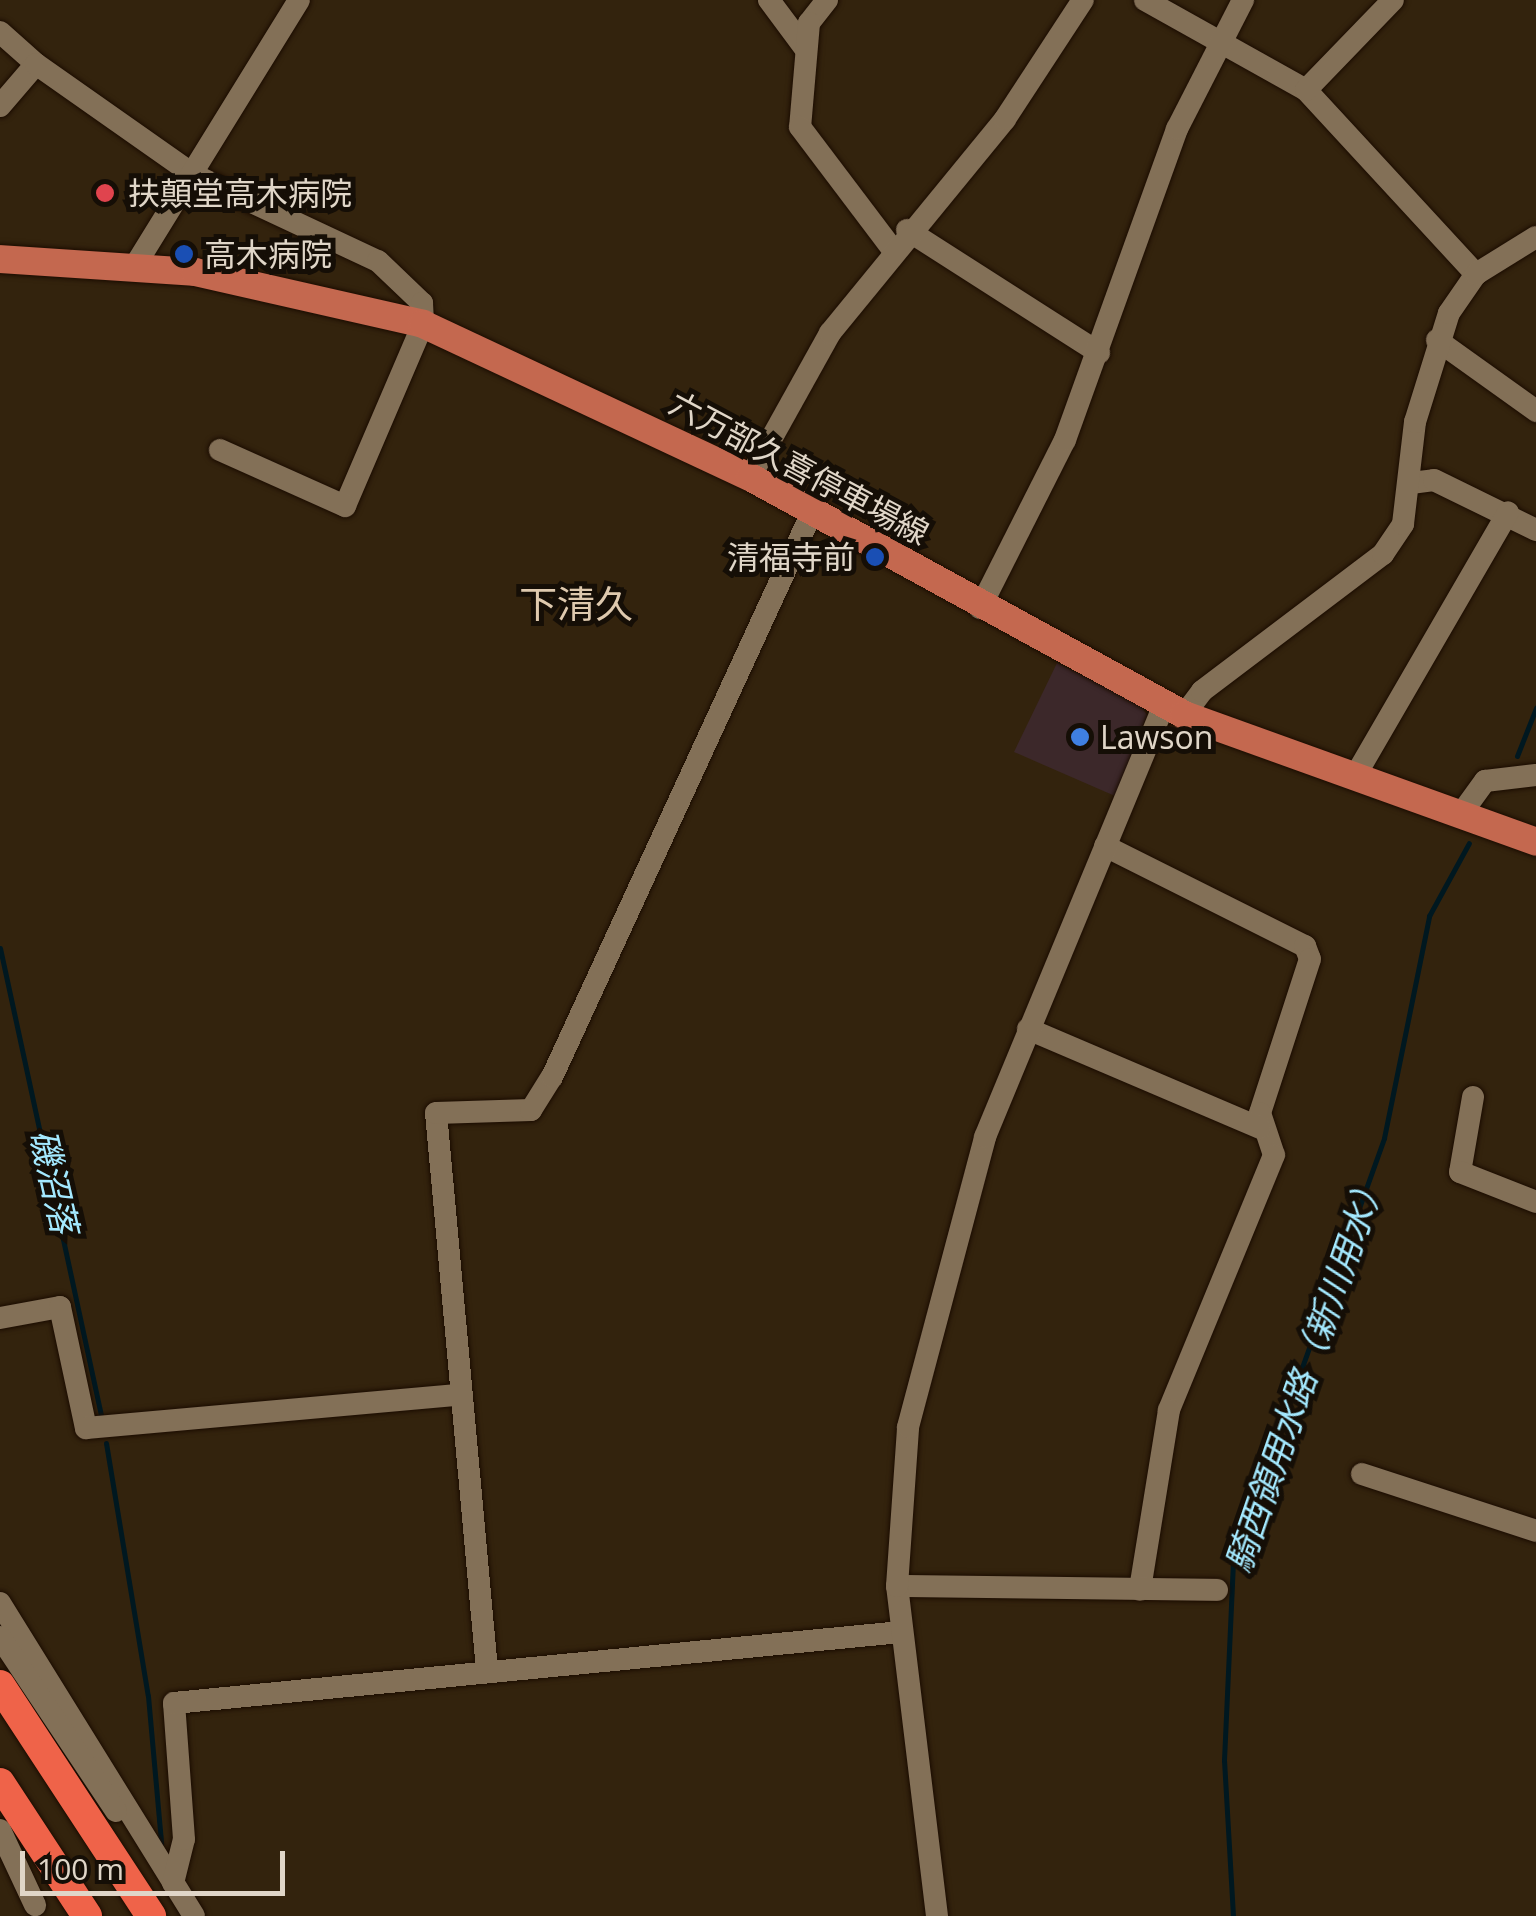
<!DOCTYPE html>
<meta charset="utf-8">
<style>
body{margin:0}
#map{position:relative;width:1536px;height:1916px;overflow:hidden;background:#33230d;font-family:"Open Sans","Noto Sans JP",sans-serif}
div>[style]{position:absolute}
.commercial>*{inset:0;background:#3c282a}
.stream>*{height:5px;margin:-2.5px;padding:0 2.5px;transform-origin:2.5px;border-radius:2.5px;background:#001820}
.roads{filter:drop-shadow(0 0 2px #1b0c00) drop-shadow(0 0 2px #1b0c00)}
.minor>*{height:22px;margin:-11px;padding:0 11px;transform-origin:11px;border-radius:11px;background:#837057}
.major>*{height:28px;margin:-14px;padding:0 14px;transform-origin:14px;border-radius:14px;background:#c4684f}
.highway>*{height:30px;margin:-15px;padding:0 15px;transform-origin:15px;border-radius:15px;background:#ef6349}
.dots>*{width:28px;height:28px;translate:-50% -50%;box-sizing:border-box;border:5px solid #150e06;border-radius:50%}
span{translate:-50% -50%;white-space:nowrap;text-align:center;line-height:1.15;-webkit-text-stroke:10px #150e06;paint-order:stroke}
.poi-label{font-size:32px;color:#e0d6c8}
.left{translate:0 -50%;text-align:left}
.right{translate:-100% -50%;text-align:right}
.street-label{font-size:32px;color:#e0d6c8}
.water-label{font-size:35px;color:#a4e9ff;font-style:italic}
.quarter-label{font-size:38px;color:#dec9ae}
.scale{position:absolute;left:20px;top:1851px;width:265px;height:45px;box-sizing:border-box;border:5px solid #e0d6c8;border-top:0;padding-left:12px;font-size:30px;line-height:35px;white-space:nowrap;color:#e0d6c8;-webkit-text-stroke:8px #150e06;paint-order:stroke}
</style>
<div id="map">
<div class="commercial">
<div style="clip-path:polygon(1057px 663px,1139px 703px,1147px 715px,1115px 796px,1014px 752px)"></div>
</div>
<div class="stream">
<div style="left:1517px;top:756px;width:52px;rotate:-68.4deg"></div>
<div style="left:0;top:948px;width:479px;rotate:77.8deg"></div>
<div style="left:106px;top:1443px;width:256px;rotate:80.6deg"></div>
<div style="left:148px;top:1696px;width:148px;rotate:84.9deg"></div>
<div style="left:1233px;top:1916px;width:156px;rotate:-93.3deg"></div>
<div style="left:1224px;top:1760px;width:200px;rotate:-87.4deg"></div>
<div style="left:1233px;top:1560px;width:448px;rotate:-70.3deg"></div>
<div style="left:1384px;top:1138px;width:227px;rotate:-78.5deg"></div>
<div style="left:1429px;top:916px;width:83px;rotate:-61.3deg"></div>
</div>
<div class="roads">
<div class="minor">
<div style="left:769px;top:0;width:59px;rotate:53.3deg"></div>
<div style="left:827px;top:0;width:29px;rotate:128deg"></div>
<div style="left:809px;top:23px;width:104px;rotate:94.9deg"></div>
<div style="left:800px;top:127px;width:154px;rotate:52.9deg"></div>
<div style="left:1145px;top:0;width:184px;rotate:29.2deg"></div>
<div style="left:1306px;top:90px;width:251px;rotate:47.3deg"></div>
<div style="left:0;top:32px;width:48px;rotate:41.6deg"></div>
<div style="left:1306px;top:90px;width:125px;rotate:-46deg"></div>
<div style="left:0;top:106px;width:55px;rotate:-49.4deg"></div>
<div style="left:36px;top:64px;width:193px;rotate:35.1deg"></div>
<div style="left:194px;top:175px;width:203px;rotate:25.1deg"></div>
<div style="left:378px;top:261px;width:61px;rotate:43.7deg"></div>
<div style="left:422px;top:303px;width:21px;rotate:87deg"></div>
<div style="left:423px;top:324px;width:198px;rotate:113.2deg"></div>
<div style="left:345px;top:506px;width:137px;rotate:-155.9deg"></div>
<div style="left:907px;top:230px;width:228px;rotate:32.6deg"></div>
<div style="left:136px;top:264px;width:310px;rotate:-58.3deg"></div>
<div style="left:1437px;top:340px;width:122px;rotate:35.6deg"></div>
<div style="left:750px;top:477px;width:165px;rotate:-60.9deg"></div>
<div style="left:830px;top:333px;width:276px;rotate:-50.7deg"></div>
<div style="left:1005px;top:119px;width:142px;rotate:-56.8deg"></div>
<div style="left:1411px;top:483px;width:23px;rotate:-7deg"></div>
<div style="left:1434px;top:480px;width:114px;rotate:26.1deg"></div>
<div style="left:980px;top:608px;width:188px;rotate:-63.2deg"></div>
<div style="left:1065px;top:440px;width:331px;rotate:-70.2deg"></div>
<div style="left:1177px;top:129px;width:145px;rotate:-62.9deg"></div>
<div style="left:1184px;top:715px;width:30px;rotate:-53deg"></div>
<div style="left:1202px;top:691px;width:227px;rotate:-37.1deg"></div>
<div style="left:1383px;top:554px;width:36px;rotate:-56deg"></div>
<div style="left:1403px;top:524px;width:103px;rotate:-83.3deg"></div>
<div style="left:1415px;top:422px;width:114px;rotate:-72.7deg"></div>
<div style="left:1449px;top:313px;width:47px;rotate:-55.3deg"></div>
<div style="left:1476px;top:274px;width:70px;rotate:-31.7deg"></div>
<div style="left:1354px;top:778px;width:307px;rotate:-59.9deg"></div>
<div style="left:1461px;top:814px;width:41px;rotate:-54deg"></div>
<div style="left:1485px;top:781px;width:51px;rotate:-6.7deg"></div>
<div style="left:1105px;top:846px;width:224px;rotate:26.6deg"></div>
<div style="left:1305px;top:946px;width:14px;rotate:69deg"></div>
<div style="left:1310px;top:959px;width:162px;rotate:108deg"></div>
<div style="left:1260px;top:1113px;width:44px;rotate:71.6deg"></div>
<div style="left:1274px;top:1155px;width:276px;rotate:112.4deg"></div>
<div style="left:1169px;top:1410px;width:182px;rotate:99.2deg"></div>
<div style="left:1028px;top:1029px;width:252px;rotate:23.1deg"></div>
<div style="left:1473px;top:1097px;width:76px;rotate:99.8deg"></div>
<div style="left:1460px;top:1172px;width:82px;rotate:21.5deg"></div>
<div style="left:0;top:1318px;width:61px;rotate:-10.4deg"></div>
<div style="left:60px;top:1307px;width:124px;rotate:77.9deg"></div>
<div style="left:86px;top:1428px;width:373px;rotate:-5.1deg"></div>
<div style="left:1362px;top:1474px;width:183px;rotate:18.1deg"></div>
<div style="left:897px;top:1586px;width:320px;rotate:0.7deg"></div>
<div style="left:0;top:1603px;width:368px;rotate:58.2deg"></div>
<div style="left:0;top:1637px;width:209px;rotate:56.3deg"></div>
<div style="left:487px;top:1670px;width:559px;rotate:-95.23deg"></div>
<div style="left:436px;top:1113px;width:95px;rotate:-1.8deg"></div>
<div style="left:531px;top:1110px;width:39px;rotate:-58deg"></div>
<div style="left:552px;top:1077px;width:624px;rotate:-65.28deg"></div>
<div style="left:0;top:1830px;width:83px;rotate:65deg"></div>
<div style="left:173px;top:1883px;width:45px;rotate:-76deg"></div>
<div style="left:184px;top:1839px;width:136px;rotate:-94.2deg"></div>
<div style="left:174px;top:1703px;width:730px;rotate:-5.58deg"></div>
<div style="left:937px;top:1916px;width:332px;rotate:-96.9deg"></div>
<div style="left:897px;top:1586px;width:159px;rotate:-86deg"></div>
<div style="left:908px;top:1427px;width:300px;rotate:-75.1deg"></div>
<div style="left:985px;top:1137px;width:468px;rotate:-67.5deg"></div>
</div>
<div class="major">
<div style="left:0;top:259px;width:195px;rotate:3.8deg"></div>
<div style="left:195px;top:272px;width:234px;rotate:12.8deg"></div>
<div style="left:423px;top:324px;width:361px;rotate:25.1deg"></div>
<div style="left:750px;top:477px;width:495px;rotate:28.7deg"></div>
<div style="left:1184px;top:715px;width:374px;rotate:19.8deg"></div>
</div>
<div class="highway">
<div style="left:0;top:1685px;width:276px;rotate:56.8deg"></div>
<div style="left:0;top:1783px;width:159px;rotate:56.8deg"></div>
</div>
</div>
<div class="dots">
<div style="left:105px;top:193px;background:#e0444e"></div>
<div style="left:184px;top:254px;background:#1a4fb4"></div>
<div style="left:875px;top:557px;background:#1a4fb4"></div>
<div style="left:1080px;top:737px;background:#3f7fe0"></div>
</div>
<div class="poi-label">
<span class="left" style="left:128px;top:193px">扶顛堂高木病院</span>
<span class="left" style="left:204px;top:254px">高木病院</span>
<span class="right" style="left:855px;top:557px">清福寺前</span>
<span class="left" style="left:1100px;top:737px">Lawson</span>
</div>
<div class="street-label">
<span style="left:799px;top:468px;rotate:28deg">六万部久喜停車場線</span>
</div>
<div class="water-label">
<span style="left:54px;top:1181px;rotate:77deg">磯沼落</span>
<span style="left:1305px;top:1372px;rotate:-71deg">騎西領用水路（新川用水）</span>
</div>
<div class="quarter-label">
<span style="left:576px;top:604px">下清久</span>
</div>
<div class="scale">100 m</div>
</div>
